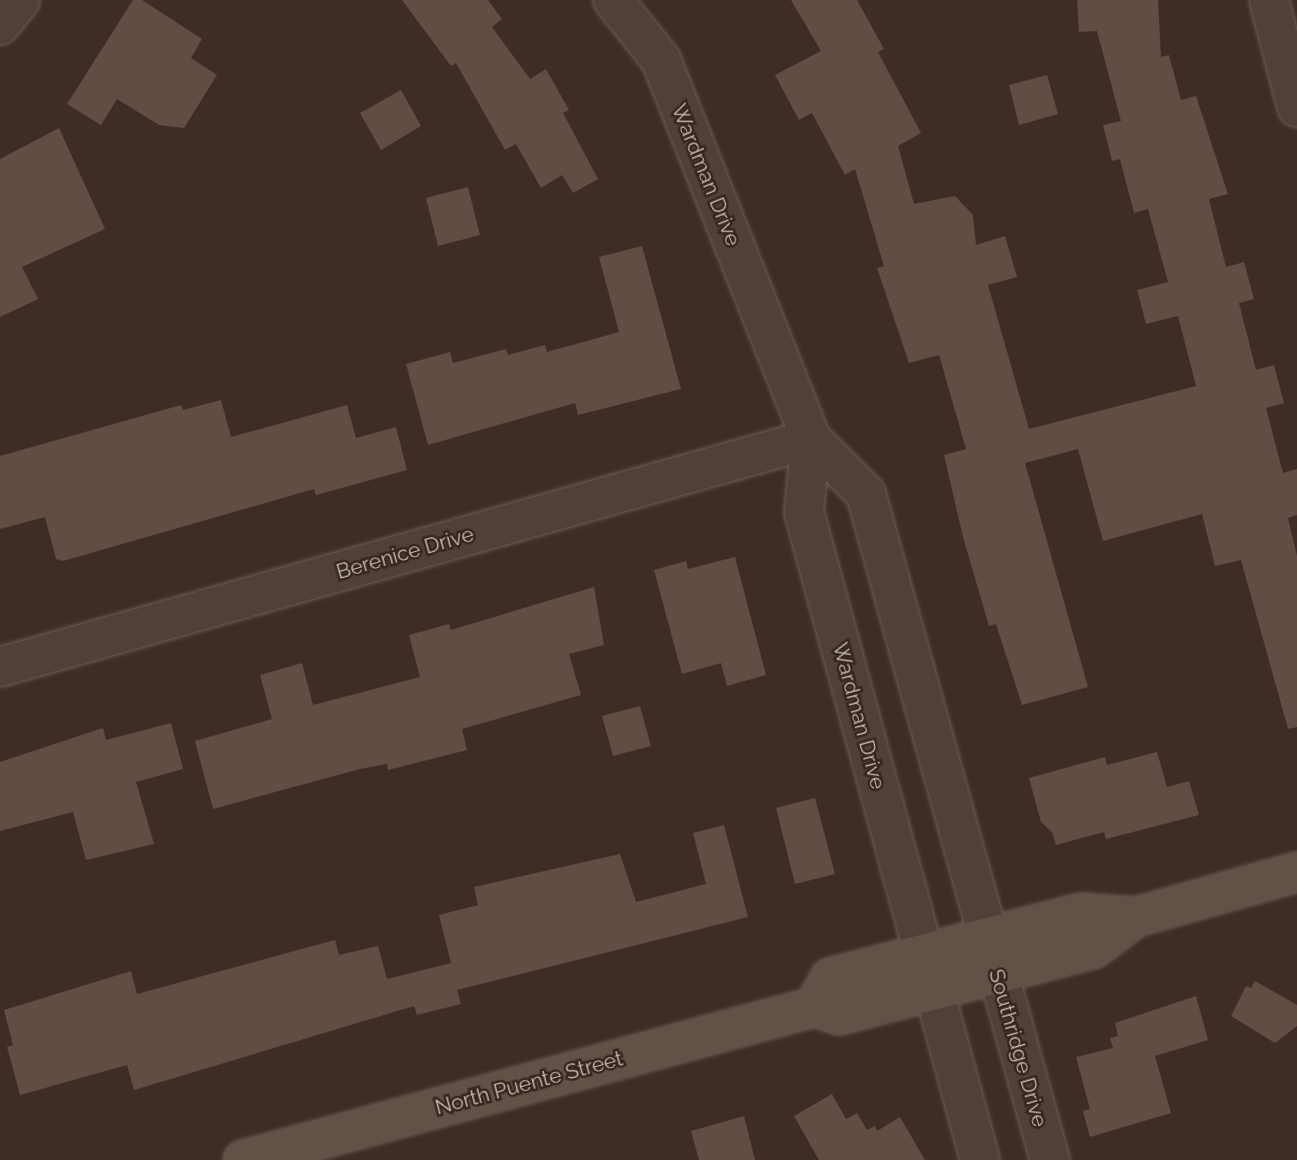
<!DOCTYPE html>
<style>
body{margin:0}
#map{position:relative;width:1297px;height:1160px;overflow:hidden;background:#3f2d25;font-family:Raleway,sans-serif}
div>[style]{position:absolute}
.building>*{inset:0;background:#614d44}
.roads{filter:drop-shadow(0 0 2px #6a5b54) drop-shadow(0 0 2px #6a5b54)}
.street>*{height:38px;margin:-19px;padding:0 19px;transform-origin:19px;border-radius:19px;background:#4f4039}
.secondary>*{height:38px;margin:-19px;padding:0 19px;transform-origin:19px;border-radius:19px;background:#625147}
span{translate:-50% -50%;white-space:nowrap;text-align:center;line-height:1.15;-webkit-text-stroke:5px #34251e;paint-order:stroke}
.street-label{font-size:21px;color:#cabdb5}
</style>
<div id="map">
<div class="building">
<div style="clip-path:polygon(133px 0,142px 0,202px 39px,191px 58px,217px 75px,184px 128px,159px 125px,117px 99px,101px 125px,67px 104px)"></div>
<div style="clip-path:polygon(402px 0,488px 0,502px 19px,492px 27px,530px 79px,546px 69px,569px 110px,563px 113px,598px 179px,573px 193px,562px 175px,541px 188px,516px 144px,505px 150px,456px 63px,451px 66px)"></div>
<div style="clip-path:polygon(791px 0,857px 0,884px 49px,878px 52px,921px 133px,898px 146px,914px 204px,955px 196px,973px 215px,976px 245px,1005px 236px,1017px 277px,988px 285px,1029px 429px,1196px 386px,1178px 316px,1146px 324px,1137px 290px,1168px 282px,1148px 209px,1134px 213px,1120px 159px,1112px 161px,1103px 125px,1121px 121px,1097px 31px,1079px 32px,1077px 0,1158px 0,1161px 57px,1169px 55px,1181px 100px,1196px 96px,1228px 194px,1209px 199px,1226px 267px,1244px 262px,1254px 299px,1239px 303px,1256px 370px,1274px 365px,1284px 403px,1266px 408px,1283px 473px,1297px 469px,1297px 515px,1288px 518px,1297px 556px,1297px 727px,1288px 729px,1241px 560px,1215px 566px,1202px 514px,1103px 541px,1078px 449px,1025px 463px,1088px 687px,1022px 705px,996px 624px,989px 626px,963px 537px,944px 455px,966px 449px,939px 355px,909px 363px,877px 268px,884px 266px,855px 169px,845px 175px,812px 113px,799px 120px,775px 75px,821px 51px)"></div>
<div style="clip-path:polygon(1047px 75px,1058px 114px,1019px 125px,1009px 85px)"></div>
<div style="clip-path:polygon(401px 90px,421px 126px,381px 150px,360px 113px)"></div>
<div style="clip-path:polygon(59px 128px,105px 229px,22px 267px,38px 299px,0 317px,0 159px)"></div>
<div style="clip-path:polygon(468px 187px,480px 235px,438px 246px,426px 198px)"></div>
<div style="clip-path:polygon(642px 246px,681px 389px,578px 415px,575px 403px,428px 445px,406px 364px,450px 352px,453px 363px,506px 349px,508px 355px,545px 345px,547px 352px,619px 332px,599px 257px)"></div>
<div style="clip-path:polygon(221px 400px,231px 437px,347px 405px,356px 438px,396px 427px,407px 470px,316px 495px,314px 489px,63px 561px,56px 559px,45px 517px,0 529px,0 456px,181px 405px,183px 410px)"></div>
<div style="clip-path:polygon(735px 557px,766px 675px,727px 686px,721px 663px,682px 674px,654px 570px,686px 561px,688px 569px)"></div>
<div style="clip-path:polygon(594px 587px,604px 645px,569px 654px,581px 695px,462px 729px,467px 750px,388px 770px,387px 764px,360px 769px,213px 809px,195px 741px,272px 719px,260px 675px,302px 663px,313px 705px,420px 677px,409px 635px,449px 624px,451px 630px)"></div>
<div style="clip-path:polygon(640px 706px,651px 746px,613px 756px,602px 716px)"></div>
<div style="clip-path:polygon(171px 723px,183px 769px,136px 782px,154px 844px,86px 860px,73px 812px,0 831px,0 762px,103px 728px,106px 740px)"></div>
<div style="clip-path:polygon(1157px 752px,1167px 787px,1189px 781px,1199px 815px,1106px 839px,1104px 832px,1056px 845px,1052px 832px,1041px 822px,1029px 778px,1105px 757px,1107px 765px)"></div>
<div style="clip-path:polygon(815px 798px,835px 874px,795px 884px,776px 808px)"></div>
<div style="clip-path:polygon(724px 825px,748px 917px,457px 990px,461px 1004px,417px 1015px,414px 1006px,134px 1090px,127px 1065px,20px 1095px,7px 1047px,13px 1045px,4px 1010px,131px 971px,137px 994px,335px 940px,339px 955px,378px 946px,387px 979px,451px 963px,439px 915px,478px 905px,474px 887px,620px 854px,636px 902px,706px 884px,693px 833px)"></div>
<div style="clip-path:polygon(1255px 981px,1297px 1005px,1297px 1026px,1275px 1043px,1231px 1016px,1246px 986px,1251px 988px)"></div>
<div style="clip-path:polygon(1196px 996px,1208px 1040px,1155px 1056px,1171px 1113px,1090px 1137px,1083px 1111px,1090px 1109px,1076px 1057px,1113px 1048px,1110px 1038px,1118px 1036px,1115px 1023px)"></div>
<div style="clip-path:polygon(832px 1094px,846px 1119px,857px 1113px,867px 1130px,875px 1126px,877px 1131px,900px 1117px,925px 1160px,819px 1160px,794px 1116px)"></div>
<div style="clip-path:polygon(744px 1116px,755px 1160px,699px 1160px,691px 1131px)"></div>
</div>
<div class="roads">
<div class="street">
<div style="left:613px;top:0;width:77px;rotate:51.3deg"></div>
<div style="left:661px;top:60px;width:408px;rotate:68.4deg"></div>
<div style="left:811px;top:439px;width:78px;rotate:45deg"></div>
<div style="left:866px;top:494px;width:691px;rotate:74.56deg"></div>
<div style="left:1269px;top:0;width:111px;rotate:75.3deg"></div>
<div style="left:0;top:25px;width:32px;rotate:-51deg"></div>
<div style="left:811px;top:439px;width:73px;rotate:95.5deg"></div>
<div style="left:804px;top:512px;width:671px;rotate:74.8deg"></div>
<div style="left:0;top:667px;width:842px;rotate:-15.7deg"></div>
</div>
<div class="secondary">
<div style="left:814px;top:1007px;width:33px;rotate:-61deg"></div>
<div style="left:830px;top:978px;width:259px;rotate:-14.5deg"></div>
<div style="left:1081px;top:913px;width:55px;rotate:4.2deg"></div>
<div style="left:1136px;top:917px;width:167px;rotate:-15.6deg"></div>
<div style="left:243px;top:1160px;width:591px;rotate:-15deg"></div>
<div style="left:814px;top:1007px;width:26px;rotate:18deg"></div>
<div style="left:839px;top:1015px;width:262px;rotate:-14.6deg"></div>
<div style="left:1093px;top:949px;width:54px;rotate:-36.7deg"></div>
</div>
</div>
<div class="street-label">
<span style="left:706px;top:175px;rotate:68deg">Wardman Drive</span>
<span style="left:405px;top:553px;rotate:-16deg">Berenice Drive</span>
<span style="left:859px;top:716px;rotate:75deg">Wardman Drive</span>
<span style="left:1018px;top:1048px;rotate:74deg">Southridge Drive</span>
<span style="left:529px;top:1083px;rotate:-15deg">North Puente Street</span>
</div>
</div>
